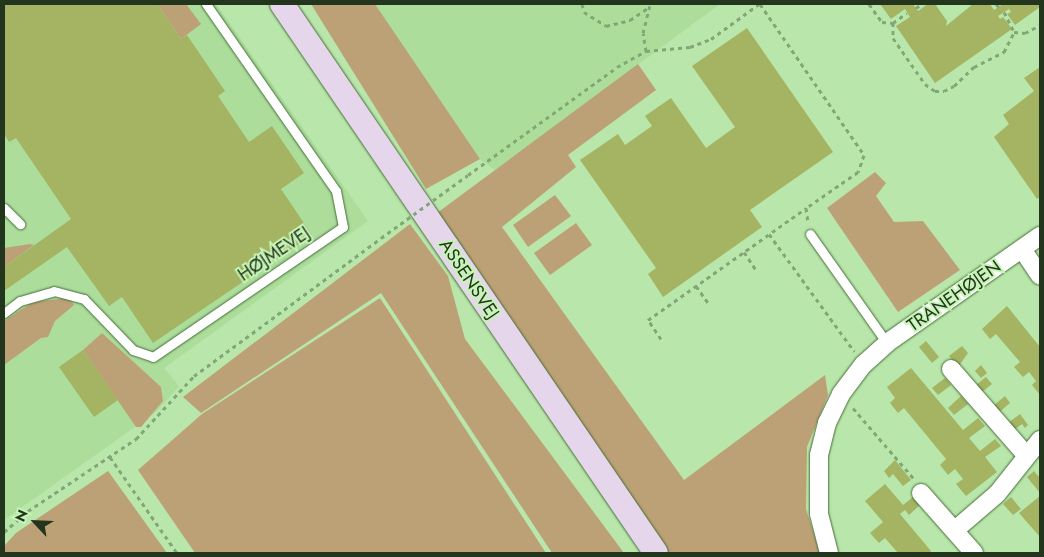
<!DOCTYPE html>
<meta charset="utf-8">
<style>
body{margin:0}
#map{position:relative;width:1044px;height:557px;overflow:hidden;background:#b9e6aa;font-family:Jost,sans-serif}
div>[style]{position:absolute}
.built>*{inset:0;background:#acdd9b}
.green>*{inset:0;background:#bda176}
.building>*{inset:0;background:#a4b462}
.path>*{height:3px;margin-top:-1.5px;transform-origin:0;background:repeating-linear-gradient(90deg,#83a677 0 4px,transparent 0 8px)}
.roads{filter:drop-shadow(0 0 1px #456d37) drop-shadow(0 0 1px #456d37)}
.lane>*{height:9px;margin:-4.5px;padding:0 4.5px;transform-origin:4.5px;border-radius:4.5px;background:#fff}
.street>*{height:18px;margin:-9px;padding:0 9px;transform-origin:9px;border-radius:9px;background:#fff}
.secondary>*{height:24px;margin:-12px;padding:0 12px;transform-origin:12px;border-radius:12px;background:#e6d6ec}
.path-bridge>*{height:3px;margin-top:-1.5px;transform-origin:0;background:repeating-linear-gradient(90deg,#83a677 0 4px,transparent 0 8px)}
span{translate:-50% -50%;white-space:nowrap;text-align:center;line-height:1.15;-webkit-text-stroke:4px #c6f4b7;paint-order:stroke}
.street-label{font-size:18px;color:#23351d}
.frame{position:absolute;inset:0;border:5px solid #23351d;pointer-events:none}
.north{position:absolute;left:10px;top:497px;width:50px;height:50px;-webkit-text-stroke:4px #c6f4b7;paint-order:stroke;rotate:295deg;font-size:14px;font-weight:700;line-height:20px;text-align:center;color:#23351d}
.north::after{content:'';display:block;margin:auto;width:18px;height:22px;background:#23351d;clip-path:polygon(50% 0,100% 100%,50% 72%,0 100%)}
</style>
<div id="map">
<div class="built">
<div style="clip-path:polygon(4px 4px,216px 4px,368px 221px,164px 368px,179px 386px,156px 412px,4px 520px)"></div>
<div style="clip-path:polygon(375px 4px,720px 4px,495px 170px,480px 159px)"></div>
</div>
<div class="green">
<div style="clip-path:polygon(157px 4px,186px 4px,201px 24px,181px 39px)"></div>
<div style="clip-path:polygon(311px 4px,375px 4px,480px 159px,426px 189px)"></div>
<div style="clip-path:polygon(638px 64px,656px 90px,568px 155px,576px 167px,502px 227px,684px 480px,825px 375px,828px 395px,807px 447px,806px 509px,820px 553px,667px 553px,437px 213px)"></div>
<div style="clip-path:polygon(875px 172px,886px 183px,876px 196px,894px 222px,923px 221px,960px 270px,898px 312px,827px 208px)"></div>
<div style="clip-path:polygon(555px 195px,571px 216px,528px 247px,513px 225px)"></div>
<div style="clip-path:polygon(576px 223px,592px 245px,550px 275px,534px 253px)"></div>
<div style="clip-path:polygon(410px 224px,448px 276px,465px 339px,624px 553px,552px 553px,381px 293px,201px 413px,183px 397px)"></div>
<div style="clip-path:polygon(30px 244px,34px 245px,4px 267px,4px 248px)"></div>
<div style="clip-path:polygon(69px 298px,74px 305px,55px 321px,48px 337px,41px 338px,4px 365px,4px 321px,33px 302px)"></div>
<div style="clip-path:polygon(380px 298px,546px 553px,195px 553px,138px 470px,202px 414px)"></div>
<div style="clip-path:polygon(102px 333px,161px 387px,163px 401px,141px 427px,136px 427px,83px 350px)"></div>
<div style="clip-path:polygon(108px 471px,167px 553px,4px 553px,4px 546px,16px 533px)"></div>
</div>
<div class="building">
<div style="clip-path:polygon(4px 4px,157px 4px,181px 39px,187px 35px,225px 91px,218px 96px,249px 142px,272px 126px,304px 173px,281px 189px,312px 235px,153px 343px,122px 297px,109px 306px,67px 247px,4px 291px,4px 267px,71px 219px,16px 138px,9px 142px,4px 134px)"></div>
<div style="clip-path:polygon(880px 4px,913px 4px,918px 11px,928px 4px,935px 4px,947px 21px,946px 26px,973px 4px,990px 4px,994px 10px,1003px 4px,1040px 4px,1040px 7px,1015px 25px,1007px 14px,1011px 12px,1009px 9px,998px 16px,1000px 19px,1003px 17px,1012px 29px,935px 83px,896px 26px,910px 17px,905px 9px,891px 19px)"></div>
<div style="clip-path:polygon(747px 28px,833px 152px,750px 210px,762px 227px,663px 297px,648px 274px,656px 268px,580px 160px,618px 134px,625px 145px,652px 126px,645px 116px,671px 98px,706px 148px,735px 127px,692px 66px)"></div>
<div style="clip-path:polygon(1040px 67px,1040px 197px,1037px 199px,994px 137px,1009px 124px,1003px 115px,1034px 91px,1024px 78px)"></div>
<div style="clip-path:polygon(1007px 306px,1040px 347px,1040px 395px,1032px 385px,1036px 381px,1029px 372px,1023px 377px,1014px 367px,1020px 362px,996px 334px,990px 339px,982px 329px)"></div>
<div style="clip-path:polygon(926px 341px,939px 357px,932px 363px,919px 347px)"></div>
<div style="clip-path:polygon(962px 346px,968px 353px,958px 367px,949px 356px)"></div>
<div style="clip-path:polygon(83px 350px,118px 400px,94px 417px,59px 367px)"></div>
<div style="clip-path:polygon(981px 365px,987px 373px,981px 378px,975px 371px)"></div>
<div style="clip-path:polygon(911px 368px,963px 430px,978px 418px,985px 426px,969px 438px,980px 451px,995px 439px,1001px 446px,985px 457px,997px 472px,966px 496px,956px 484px,963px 479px,955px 469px,948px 475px,940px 465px,946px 459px,904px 408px,898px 413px,890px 403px,895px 398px,887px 387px)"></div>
<div style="clip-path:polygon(986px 377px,992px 384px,982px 392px,976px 385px)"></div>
<div style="clip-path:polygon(945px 378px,951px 385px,938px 395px,932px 388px)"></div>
<div style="clip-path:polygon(961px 396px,968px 404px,954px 415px,948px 408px)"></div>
<div style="clip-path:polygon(1005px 396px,1010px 403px,998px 413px,993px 406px)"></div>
<div style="clip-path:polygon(1020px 414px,1028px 425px,1025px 428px,1022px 424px,1014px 430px,1008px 423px)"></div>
<div style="clip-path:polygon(895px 460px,911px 480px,903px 486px,893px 474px,889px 478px,884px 471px)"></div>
<div style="clip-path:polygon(1034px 471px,1040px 478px,1040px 493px,1027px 477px)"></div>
<div style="clip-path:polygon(885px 484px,903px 505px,913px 497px,920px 505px,909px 515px,905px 510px,900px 514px,931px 551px,929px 553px,898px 553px,885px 538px,879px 543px,870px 533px,883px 522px,865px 501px)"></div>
<div style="clip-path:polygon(1040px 496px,1040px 537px,1019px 513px)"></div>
<div style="clip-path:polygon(1011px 497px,1021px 509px,1013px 515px,1003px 504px)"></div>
</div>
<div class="path">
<div style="left:582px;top:4px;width:8px;rotate:76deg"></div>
<div style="left:584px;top:12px;width:26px;rotate:32deg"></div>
<div style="left:606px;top:26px;width:25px;rotate:-14deg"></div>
<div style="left:630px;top:20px;width:22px;rotate:-34deg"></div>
<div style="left:760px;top:4px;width:183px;rotate:55.4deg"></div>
<div style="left:864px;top:155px;width:18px;rotate:109deg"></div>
<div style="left:858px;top:172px;width:63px;rotate:145.3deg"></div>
<div style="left:806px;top:208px;width:15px;rotate:82deg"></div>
<div style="left:869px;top:4px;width:22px;rotate:54deg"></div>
<div style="left:882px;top:22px;width:11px;rotate:5deg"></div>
<div style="left:893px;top:23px;width:15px;rotate:90deg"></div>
<div style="left:893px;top:38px;width:56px;rotate:55.2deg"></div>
<div style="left:925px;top:84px;width:12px;rotate:35deg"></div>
<div style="left:935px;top:91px;width:9px"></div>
<div style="left:944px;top:91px;width:11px;rotate:-27deg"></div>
<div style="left:954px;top:86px;width:28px;rotate:-44deg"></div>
<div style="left:974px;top:67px;width:34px;rotate:-27deg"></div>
<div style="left:1004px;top:52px;width:22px;rotate:-63deg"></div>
<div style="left:1014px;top:32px;width:11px;rotate:5deg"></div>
<div style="left:1025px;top:33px;width:17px;rotate:-28deg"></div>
<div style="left:996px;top:4px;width:4px;rotate:45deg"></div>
<div style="left:916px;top:8px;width:7px;rotate:-34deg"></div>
<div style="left:1004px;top:12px;width:22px;rotate:63deg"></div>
<div style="left:893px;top:23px;width:17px;rotate:-36deg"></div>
<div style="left:646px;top:51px;width:18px;rotate:-99deg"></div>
<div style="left:643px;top:33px;width:30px;rotate:-76deg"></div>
<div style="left:468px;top:175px;width:184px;rotate:-35.9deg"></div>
<div style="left:617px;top:67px;width:33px;rotate:-29deg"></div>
<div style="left:646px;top:51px;width:44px;rotate:-5.2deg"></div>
<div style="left:690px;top:47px;width:22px;rotate:-21deg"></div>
<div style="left:711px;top:39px;width:59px;rotate:-36.1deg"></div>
<div style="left:769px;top:234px;width:145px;rotate:54deg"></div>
<div style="left:744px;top:252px;width:23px;rotate:56deg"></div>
<div style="left:696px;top:286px;width:22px;rotate:54deg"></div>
<div style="left:661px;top:339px;width:23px;rotate:-124deg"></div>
<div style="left:648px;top:320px;width:194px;rotate:-35.3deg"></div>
<div style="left:853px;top:408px;width:94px;rotate:49.3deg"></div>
<div style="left:110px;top:457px;width:117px;rotate:55.1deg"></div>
<div style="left:4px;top:532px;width:32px;rotate:-41deg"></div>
<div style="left:28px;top:511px;width:130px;rotate:-33.7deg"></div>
<div style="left:136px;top:439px;width:86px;rotate:-47.4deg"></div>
<div style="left:194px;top:376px;width:232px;rotate:-36.4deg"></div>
</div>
<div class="roads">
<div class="lane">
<div style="left:4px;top:208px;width:23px;rotate:45deg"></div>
<div style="left:810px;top:234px;width:133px;rotate:54.8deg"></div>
<div style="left:4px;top:313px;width:20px;rotate:-37deg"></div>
<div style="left:20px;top:301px;width:35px;rotate:-16deg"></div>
<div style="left:54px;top:291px;width:31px;rotate:15deg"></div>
<div style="left:84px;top:299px;width:71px;rotate:46.1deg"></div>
<div style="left:133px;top:350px;width:21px;rotate:19deg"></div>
<div style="left:153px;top:357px;width:230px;rotate:-34.4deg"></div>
<div style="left:343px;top:227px;width:37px;rotate:-101deg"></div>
<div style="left:336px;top:191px;width:228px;rotate:-124.8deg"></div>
</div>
<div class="street">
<div style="left:1022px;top:249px;width:32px;rotate:56deg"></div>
<div style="left:951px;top:369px;width:114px;rotate:48.9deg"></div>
<div style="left:921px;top:493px;width:80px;rotate:48.5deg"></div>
<div style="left:955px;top:530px;width:55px;rotate:-40.6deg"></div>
<div style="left:997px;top:494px;width:69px;rotate:-51.5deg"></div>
<div style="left:829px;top:553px;width:40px;rotate:-104.4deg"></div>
<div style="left:819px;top:514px;width:59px;rotate:-90deg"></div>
<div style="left:819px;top:455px;width:33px;rotate:-76deg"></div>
<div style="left:827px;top:423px;width:32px;rotate:-64deg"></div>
<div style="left:841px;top:394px;width:38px;rotate:-53deg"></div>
<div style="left:864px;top:364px;width:31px;rotate:-42deg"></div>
<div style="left:887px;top:343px;width:187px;rotate:-35deg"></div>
</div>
<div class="secondary">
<div style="left:282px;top:4px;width:664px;rotate:55.74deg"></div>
</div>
</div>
<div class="path-bridge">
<div style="left:381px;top:238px;width:107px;rotate:-35.9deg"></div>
</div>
<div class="street-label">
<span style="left:274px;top:254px;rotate:-34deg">HØJMEVEJ</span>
<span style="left:469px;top:279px;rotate:56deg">ASSENSVEJ</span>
<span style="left:954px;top:296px;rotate:-35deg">TRANEHØJEN</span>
</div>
<div class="frame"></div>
<div class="north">N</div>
</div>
